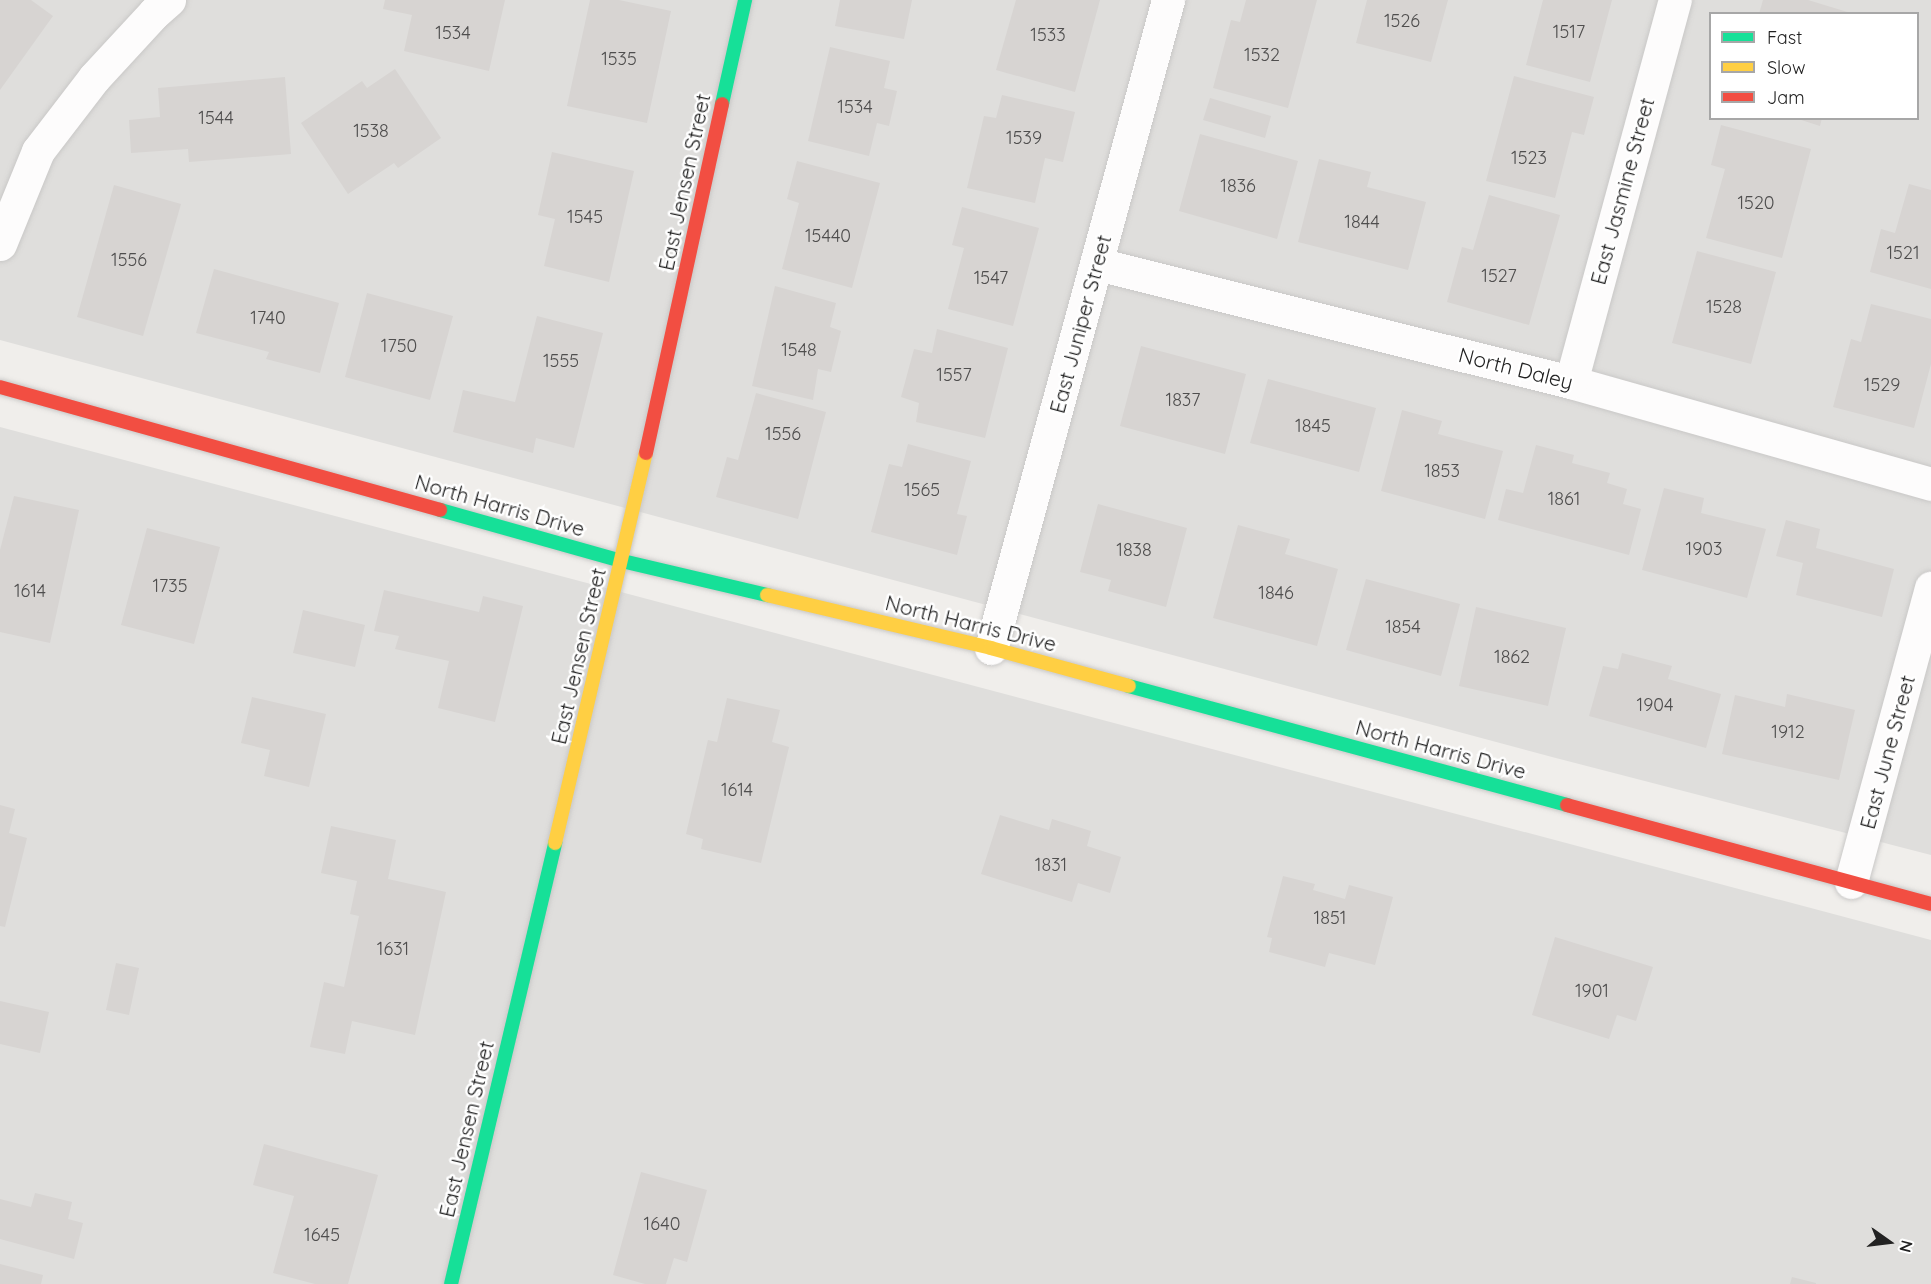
<!DOCTYPE html>
<style>
body{margin:0}
#map{position:relative;width:1931px;height:1284px;overflow:hidden;background:#f0eeeb;font-family:Quicksand,sans-serif}
div>[style]{position:absolute}
.residential>*{inset:0;background:#dfdedc}
.building>*{inset:0;background:#d7d4d2}
.roads{filter:drop-shadow(0 0 2px #c9c8c7) drop-shadow(0 0 2px #c9c8c7)}
.street>*{height:33px;margin:-16.5px;padding:0 16.5px;transform-origin:16.5px;border-radius:16.5px;background:#fdfcfc}
.fast>*{height:14px;margin:-7px;padding:0 7px;transform-origin:7px;border-radius:7px;background:#16e098}
.slow>*{height:14px;margin:-7px;padding:0 7px;transform-origin:7px;border-radius:7px;background:#ffcf43}
.jam>*{height:14px;margin:-7px;padding:0 7px;transform-origin:7px;border-radius:7px;background:#f24e42}
span{translate:-50% -50%;white-space:nowrap;text-align:center;line-height:1.15;-webkit-text-stroke:5px #fff;paint-order:stroke}
.number-label{font-size:18px;color:#4f4e4e}
.number-label span{-webkit-text-stroke-width:0}
.street-label{font-size:21px;color:#222}
.legend{position:absolute;left:1709px;top:12px;width:210px;height:108px;box-sizing:border-box;background:#fff;border:2px solid #a7a7a7;margin:0;padding:8px 10px;list-style:none;font-size:18px;color:#222}
.legend li{display:flex;align-items:center;gap:12px;height:30px}
.legend b{width:30px;border:2px solid #a7a7a7}
.north{position:absolute;left:1859px;top:1212px;width:60px;height:60px;-webkit-text-stroke:4px #fff;paint-order:stroke;rotate:104deg;font-size:16px;font-weight:700;line-height:24px;text-align:center;color:#222}
.north::after{content:'';display:block;margin:auto;width:21px;height:27px;background:#222;clip-path:polygon(50% 0,100% 100%,50% 72%,0 100%)}
</style>
<div id="map">
<div class="residential">
<div style="clip-path:polygon(evenodd,0 0,1931px 0,1931px 855px,1552px 757px,0 340px,0 0,1710px 14px,1918px 14px,1918px 118px,1710px 118px,1710px 14px)"></div>
<div style="clip-path:polygon(0 427px,1931px 940px,1931px 1284px,0 1284px)"></div>
</div>
<div class="building">
<div style="clip-path:polygon(0 0,31px 0,53px 16px,0 90px)"></div>
<div style="clip-path:polygon(385px 0,505px 0,489px 71px,404px 51px,412px 15px,383px 9px)"></div>
<div style="clip-path:polygon(590px 0,619px 0,671px 11px,647px 123px,567px 106px)"></div>
<div style="clip-path:polygon(840px 0,912px 0,904px 39px,835px 26px)"></div>
<div style="clip-path:polygon(1016px 0,1100px 0,1075px 92px,996px 70px)"></div>
<div style="clip-path:polygon(1246px 0,1317px 0,1288px 108px,1213px 88px,1231px 20px,1240px 22px)"></div>
<div style="clip-path:polygon(1367px 0,1448px 0,1431px 62px,1356px 43px)"></div>
<div style="clip-path:polygon(1543px 0,1612px 0,1590px 82px,1526px 65px)"></div>
<div style="clip-path:polygon(1763px 0,1808px 0,1854px 14px,1759px 14px)"></div>
<div style="clip-path:polygon(830px 47px,890px 61px,884px 88px,897px 91px,889px 126px,877px 123px,869px 156px,808px 141px)"></div>
<div style="clip-path:polygon(395px 69px,441px 138px,398px 168px,394px 163px,348px 194px,301px 123px,362px 81px,367px 88px)"></div>
<div style="clip-path:polygon(1514px 76px,1594px 97px,1584px 135px,1572px 132px,1555px 198px,1486px 181px)"></div>
<div style="clip-path:polygon(285px 77px,291px 154px,189px 162px,188px 149px,131px 153px,129px 120px,160px 117px,158px 88px)"></div>
<div style="clip-path:polygon(1002px 95px,1075px 112px,1063px 162px,1045px 158px,1035px 203px,967px 188px,984px 116px,996px 118px)"></div>
<div style="clip-path:polygon(1210px 98px,1271px 116px,1265px 138px,1203px 120px)"></div>
<div style="clip-path:polygon(1795px 118px,1822px 118px,1820px 126px)"></div>
<div style="clip-path:polygon(1721px 125px,1811px 149px,1782px 258px,1706px 238px,1725px 169px,1711px 165px)"></div>
<div style="clip-path:polygon(1200px 134px,1298px 161px,1277px 239px,1179px 211px)"></div>
<div style="clip-path:polygon(552px 152px,634px 171px,609px 282px,544px 266px,555px 219px,538px 215px)"></div>
<div style="clip-path:polygon(1319px 159px,1371px 172px,1367px 187px,1426px 202px,1408px 270px,1298px 242px)"></div>
<div style="clip-path:polygon(797px 161px,880px 183px,852px 288px,782px 269px,799px 203px,787px 199px)"></div>
<div style="clip-path:polygon(1909px 184px,1931px 190px,1931px 289px,1870px 272px,1881px 229px,1895px 233px)"></div>
<div style="clip-path:polygon(114px 185px,181px 204px,143px 336px,77px 317px)"></div>
<div style="clip-path:polygon(1489px 195px,1560px 215px,1529px 325px,1447px 302px,1462px 247px,1473px 250px)"></div>
<div style="clip-path:polygon(962px 207px,1039px 228px,1013px 326px,948px 309px,964px 248px,952px 245px)"></div>
<div style="clip-path:polygon(1697px 251px,1776px 272px,1751px 364px,1672px 343px)"></div>
<div style="clip-path:polygon(214px 269px,339px 303px,320px 373px,266px 359px,269px 352px,196px 333px)"></div>
<div style="clip-path:polygon(775px 286px,836px 303px,830px 327px,841px 331px,831px 372px,818px 369px,813px 400px,752px 386px)"></div>
<div style="clip-path:polygon(367px 293px,453px 316px,430px 400px,345px 377px)"></div>
<div style="clip-path:polygon(1871px 304px,1931px 319px,1931px 364px,1914px 428px,1833px 407px,1851px 339px,1861px 342px)"></div>
<div style="clip-path:polygon(537px 316px,603px 333px,574px 448px,536px 438px,533px 453px,453px 432px,463px 390px,515px 402px)"></div>
<div style="clip-path:polygon(937px 329px,1008px 348px,985px 438px,916px 422px,919px 403px,901px 397px,914px 349px,932px 353px)"></div>
<div style="clip-path:polygon(1141px 346px,1246px 374px,1225px 454px,1120px 426px)"></div>
<div style="clip-path:polygon(1268px 379px,1376px 408px,1359px 472px,1250px 443px)"></div>
<div style="clip-path:polygon(756px 393px,826px 412px,798px 519px,716px 497px,727px 457px,738px 460px)"></div>
<div style="clip-path:polygon(1402px 410px,1442px 421px,1438px 434px,1503px 451px,1485px 519px,1381px 491px)"></div>
<div style="clip-path:polygon(908px 444px,971px 461px,957px 514px,967px 516px,957px 555px,871px 532px,889px 464px,902px 467px)"></div>
<div style="clip-path:polygon(1536px 445px,1574px 455px,1572px 463px,1610px 473px,1607px 483px,1627px 489px,1623px 504px,1641px 509px,1629px 555px,1498px 520px,1506px 489px,1523px 493px)"></div>
<div style="clip-path:polygon(1664px 488px,1704px 498px,1701px 513px,1766px 529px,1747px 598px,1642px 570px)"></div>
<div style="clip-path:polygon(14px 496px,79px 510px,50px 643px,0 632px,0 550px)"></div>
<div style="clip-path:polygon(1098px 504px,1187px 528px,1166px 607px,1108px 591px,1111px 580px,1080px 572px)"></div>
<div style="clip-path:polygon(1786px 520px,1820px 529px,1816px 548px,1894px 569px,1882px 617px,1796px 595px,1803px 563px,1776px 556px)"></div>
<div style="clip-path:polygon(1238px 525px,1290px 539px,1285px 554px,1338px 569px,1317px 646px,1213px 618px)"></div>
<div style="clip-path:polygon(147px 528px,220px 547px,194px 644px,121px 625px)"></div>
<div style="clip-path:polygon(1366px 579px,1460px 604px,1441px 676px,1346px 650px)"></div>
<div style="clip-path:polygon(384px 590px,479px 612px,483px 596px,523px 606px,495px 722px,438px 708px,449px 661px,395px 649px,399px 636px,374px 631px)"></div>
<div style="clip-path:polygon(1476px 607px,1566px 628px,1548px 706px,1459px 686px)"></div>
<div style="clip-path:polygon(303px 610px,365px 625px,355px 667px,293px 653px)"></div>
<div style="clip-path:polygon(1622px 653px,1672px 666px,1668px 679px,1721px 694px,1706px 748px,1589px 716px,1603px 666px,1618px 669px)"></div>
<div style="clip-path:polygon(1787px 694px,1855px 710px,1839px 780px,1722px 754px,1735px 695px,1785px 707px)"></div>
<div style="clip-path:polygon(252px 697px,326px 714px,309px 787px,264px 776px,270px 750px,241px 743px)"></div>
<div style="clip-path:polygon(727px 698px,780px 710px,772px 742px,789px 747px,761px 863px,701px 849px,703px 839px,686px 834px,708px 740px,717px 742px)"></div>
<div style="clip-path:polygon(0 805px,15px 809px,9px 833px,27px 838px,5px 927px,0 926px)"></div>
<div style="clip-path:polygon(1000px 815px,1049px 830px,1052px 819px,1091px 831px,1087px 846px,1121px 857px,1110px 893px,1078px 883px,1072px 902px,981px 874px)"></div>
<div style="clip-path:polygon(331px 826px,396px 840px,388px 879px,446px 892px,415px 1035px,352px 1021px,345px 1054px,310px 1047px,324px 982px,344px 987px,359px 916px,350px 914px,357px 881px,321px 873px)"></div>
<div style="clip-path:polygon(1283px 876px,1315px 884px,1313px 890px,1345px 899px,1349px 885px,1393px 897px,1375px 965px,1329px 953px,1325px 967px,1269px 952px,1272px 938px,1267px 937px)"></div>
<div style="clip-path:polygon(1555px 937px,1653px 967px,1636px 1021px,1617px 1015px,1609px 1039px,1532px 1015px)"></div>
<div style="clip-path:polygon(116px 963px,139px 968px,129px 1015px,106px 1010px)"></div>
<div style="clip-path:polygon(0 1001px,49px 1012px,40px 1053px,0 1044px)"></div>
<div style="clip-path:polygon(264px 1144px,378px 1175px,348px 1284px,315px 1284px,273px 1273px,294px 1196px,253px 1185px)"></div>
<div style="clip-path:polygon(641px 1172px,707px 1190px,687px 1262px,674px 1258px,666px 1284px,645px 1284px,613px 1275px)"></div>
<div style="clip-path:polygon(35px 1193px,72px 1202px,68px 1219px,83px 1223px,74px 1259px,0 1239px,0 1199px,31px 1207px)"></div>
<div style="clip-path:polygon(0 1264px,43px 1275px,41px 1284px,0 1284px)"></div>
<div style="clip-path:polygon(1792px 1277px,1816px 1283px,1816px 1284px,1790px 1284px)"></div>
</div>
<div class="roads">
<div class="street">
<div style="left:0;top:244px;width:100px;rotate:-67.8deg"></div>
<div style="left:38px;top:151px;width:92px;rotate:-52.5deg"></div>
<div style="left:94px;top:78px;width:88px;rotate:-47.3deg"></div>
<div style="left:154px;top:13px;width:20px;rotate:-41deg"></div>
<div style="left:1097px;top:264px;width:488px;rotate:14deg"></div>
<div style="left:1571px;top:382px;width:374px;rotate:15.8deg"></div>
<div style="left:1571px;top:382px;width:396px;rotate:-74.8deg"></div>
<div style="left:991px;top:648px;width:672px;rotate:-74.72deg"></div>
<div style="left:1851px;top:882px;width:305px;rotate:-74.8deg"></div>
</div>
<div class="fast">
<div style="left:722px;top:104px;width:107px;rotate:-77.5deg"></div>
<div style="left:440px;top:510px;width:189px;rotate:15.7deg"></div>
<div style="left:622px;top:561px;width:149px;rotate:13.2deg"></div>
<div style="left:1129px;top:686px;width:454px;rotate:15.2deg"></div>
<div style="left:451px;top:1284px;width:453px;rotate:-76.7deg"></div>
</div>
<div class="slow">
<div style="left:767px;top:595px;width:230px;rotate:13.3deg"></div>
<div style="left:991px;top:648px;width:143px;rotate:15.4deg"></div>
<div style="left:555px;top:843px;width:400px;rotate:-76.9deg"></div>
</div>
<div class="jam">
<div style="left:0;top:387px;width:457px;rotate:15.6deg"></div>
<div style="left:646px;top:453px;width:357px;rotate:-77.7deg"></div>
<div style="left:1567px;top:805px;width:377px;rotate:15.2deg"></div>
</div>
</div>
<div class="number-label">
<span style="left:1402px;top:21px">1526</span>
<span style="left:1569px;top:32px">1517</span>
<span style="left:453px;top:33px">1534</span>
<span style="left:1048px;top:35px">1533</span>
<span style="left:1262px;top:55px">1532</span>
<span style="left:619px;top:59px">1535</span>
<span style="left:855px;top:107px">1534</span>
<span style="left:216px;top:118px">1544</span>
<span style="left:371px;top:131px">1538</span>
<span style="left:1024px;top:138px">1539</span>
<span style="left:1529px;top:158px">1523</span>
<span style="left:1238px;top:186px">1836</span>
<span style="left:1756px;top:203px">1520</span>
<span style="left:585px;top:217px">1545</span>
<span style="left:1362px;top:222px">1844</span>
<span style="left:828px;top:236px">15440</span>
<span style="left:1903px;top:253px">1521</span>
<span style="left:129px;top:260px">1556</span>
<span style="left:1499px;top:276px">1527</span>
<span style="left:991px;top:278px">1547</span>
<span style="left:1724px;top:307px">1528</span>
<span style="left:268px;top:318px">1740</span>
<span style="left:399px;top:346px">1750</span>
<span style="left:799px;top:350px">1548</span>
<span style="left:561px;top:361px">1555</span>
<span style="left:954px;top:375px">1557</span>
<span style="left:1882px;top:385px">1529</span>
<span style="left:1183px;top:400px">1837</span>
<span style="left:1313px;top:426px">1845</span>
<span style="left:783px;top:434px">1556</span>
<span style="left:1442px;top:471px">1853</span>
<span style="left:922px;top:490px">1565</span>
<span style="left:1564px;top:499px">1861</span>
<span style="left:1704px;top:549px">1903</span>
<span style="left:1134px;top:550px">1838</span>
<span style="left:170px;top:586px">1735</span>
<span style="left:30px;top:591px">1614</span>
<span style="left:1276px;top:593px">1846</span>
<span style="left:1403px;top:627px">1854</span>
<span style="left:1512px;top:657px">1862</span>
<span style="left:1655px;top:705px">1904</span>
<span style="left:1788px;top:732px">1912</span>
<span style="left:737px;top:790px">1614</span>
<span style="left:1051px;top:865px">1831</span>
<span style="left:1330px;top:918px">1851</span>
<span style="left:393px;top:949px">1631</span>
<span style="left:1592px;top:991px">1901</span>
<span style="left:662px;top:1224px">1640</span>
<span style="left:322px;top:1235px">1645</span>
</div>
<div class="street-label">
<span style="left:684px;top:182px;rotate:-78deg">East Jensen Street</span>
<span style="left:1622px;top:191px;rotate:-75deg">East Jasmine Street</span>
<span style="left:1080px;top:324px;rotate:-75deg">East Juniper Street</span>
<span style="left:1516px;top:368px;rotate:14deg">North Daley</span>
<span style="left:500px;top:505px;rotate:16deg">North Harris Drive</span>
<span style="left:971px;top:623px;rotate:14deg">North Harris Drive</span>
<span style="left:578px;top:656px;rotate:-77deg">East Jensen Street</span>
<span style="left:1441px;top:749px;rotate:15deg">North Harris Drive</span>
<span style="left:1887px;top:752px;rotate:-75deg">East June Street</span>
<span style="left:466px;top:1129px;rotate:-77deg">East Jensen Street</span>
</div>
<ul class="legend">
<li><b style="height:8px;background:#16e098"></b>Fast</li>
<li><b style="height:8px;background:#ffcf43"></b>Slow</li>
<li><b style="height:8px;background:#f24e42"></b>Jam</li>
</ul>
<div class="north">N</div>
</div>
